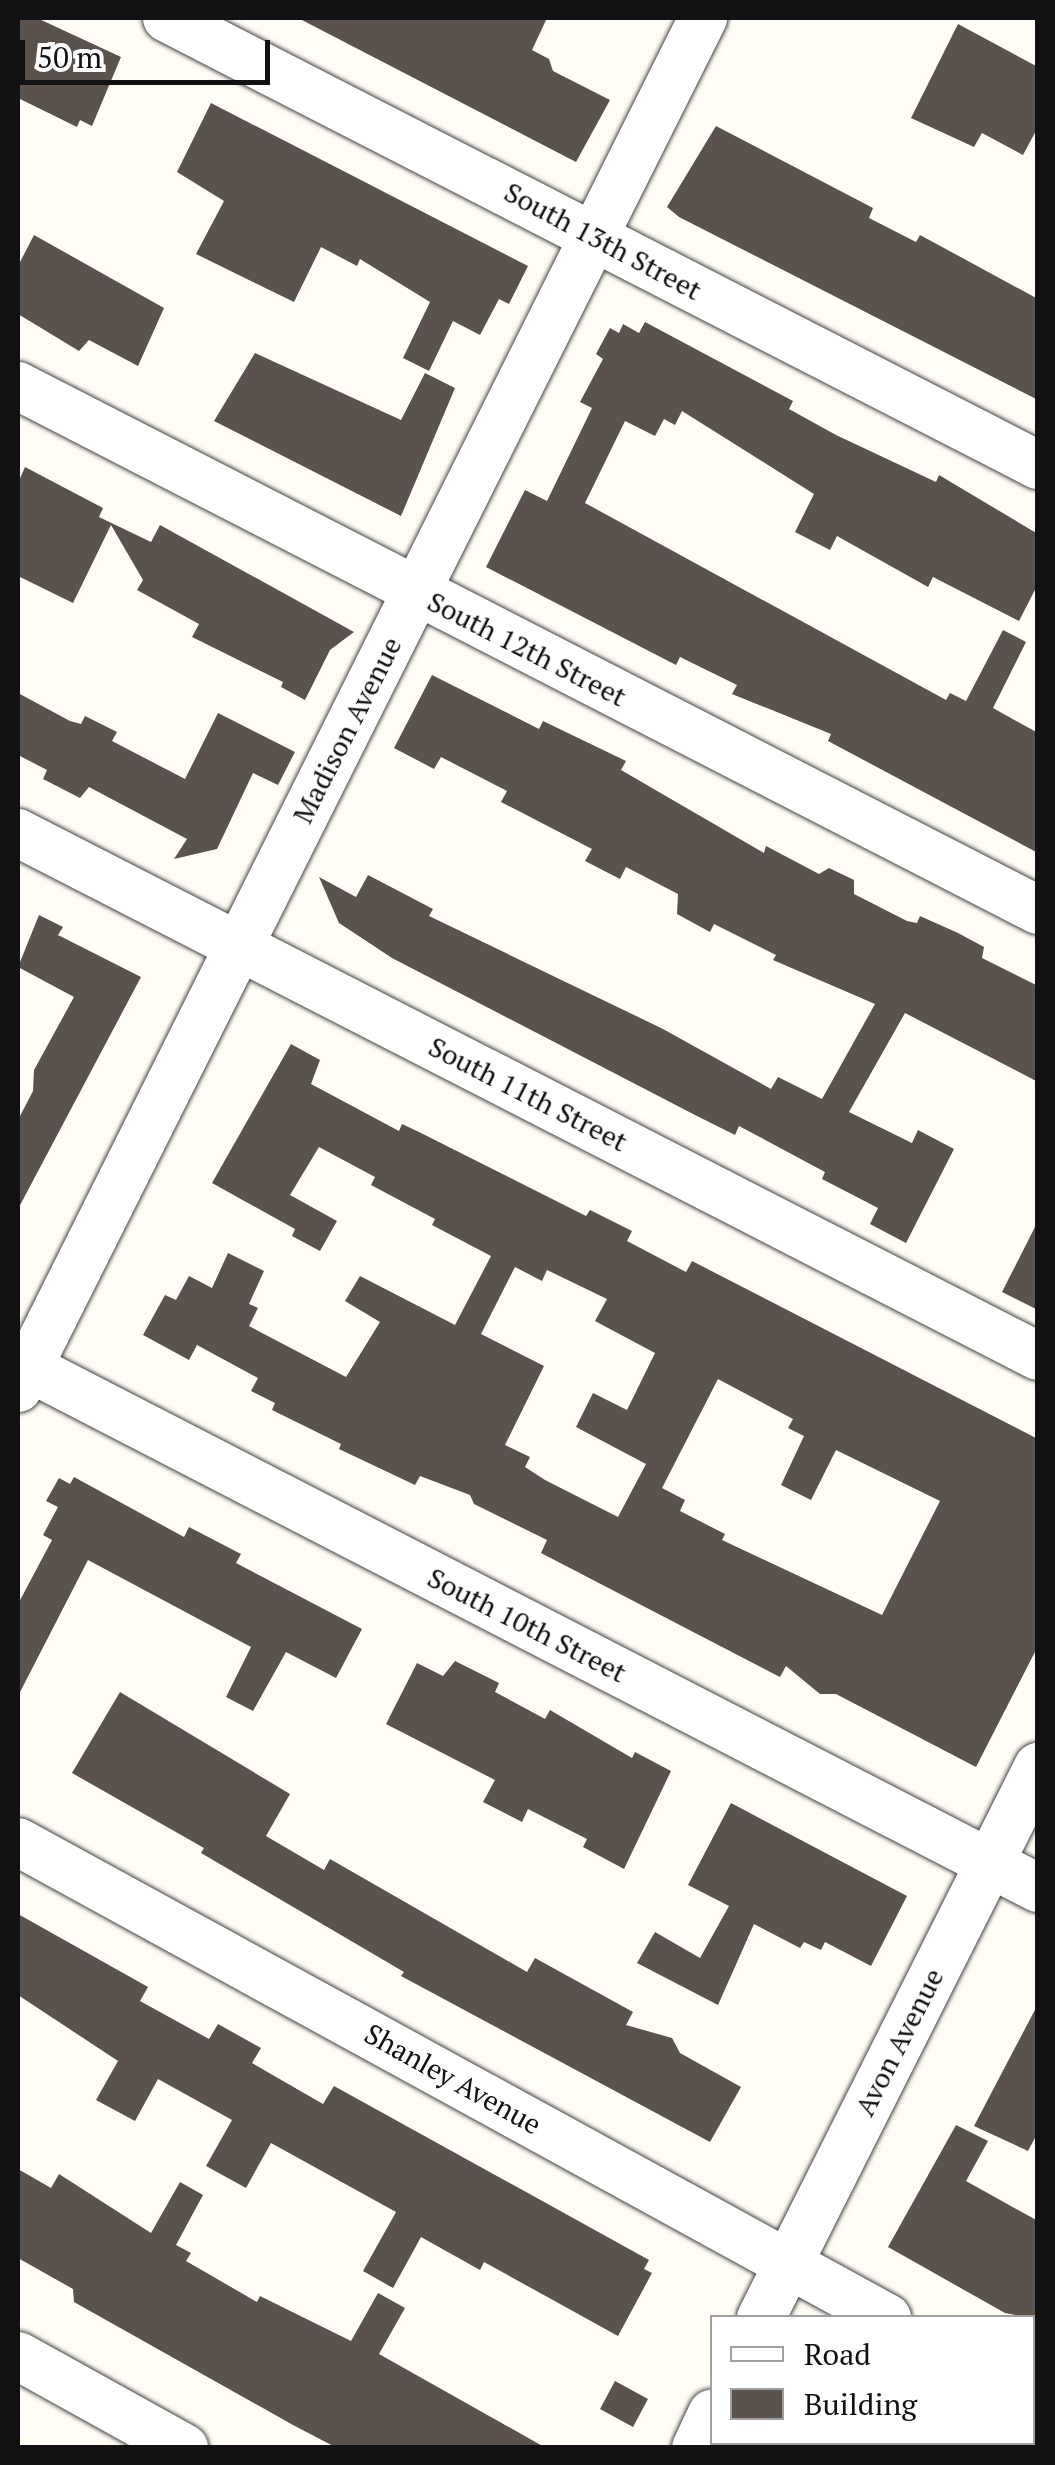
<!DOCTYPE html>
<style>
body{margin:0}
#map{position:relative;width:1055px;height:2465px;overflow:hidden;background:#fffdf5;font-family:"PT Serif",serif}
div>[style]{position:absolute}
.building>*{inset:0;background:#5a524d}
.roads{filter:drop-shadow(0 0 2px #444) drop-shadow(0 0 2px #444)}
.minor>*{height:48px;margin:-24px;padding:0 24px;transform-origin:24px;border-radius:24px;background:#fff}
span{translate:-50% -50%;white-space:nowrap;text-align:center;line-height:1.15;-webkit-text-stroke:10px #fff;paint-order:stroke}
.street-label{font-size:28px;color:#111}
.frame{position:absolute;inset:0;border:20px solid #111;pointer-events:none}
.legend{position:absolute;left:710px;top:2315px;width:325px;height:130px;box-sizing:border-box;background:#fff;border:2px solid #a0a0a0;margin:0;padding:12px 18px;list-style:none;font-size:30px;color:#111}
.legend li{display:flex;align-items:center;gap:20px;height:50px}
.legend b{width:50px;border:2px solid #a0a0a0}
.scale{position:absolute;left:20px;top:40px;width:250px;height:45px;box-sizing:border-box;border:5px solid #111;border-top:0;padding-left:12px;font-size:30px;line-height:35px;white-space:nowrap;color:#111;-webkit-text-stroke:8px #fff;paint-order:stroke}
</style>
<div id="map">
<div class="building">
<div style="clip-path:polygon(18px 18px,37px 18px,121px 57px,92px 126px,80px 120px,77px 127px,18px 98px)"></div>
<div style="clip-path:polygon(298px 18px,547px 18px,532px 50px,549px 59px,553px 71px,610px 100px,576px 162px)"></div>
<div style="clip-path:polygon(958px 24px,1038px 67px,1038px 127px,1023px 155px,982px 133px,974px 147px,911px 118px)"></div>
<div style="clip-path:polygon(211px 103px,528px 266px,509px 304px,499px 299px,480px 335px,453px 321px,429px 371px,403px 358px,430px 302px,360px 259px,357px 266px,321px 247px,294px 302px,196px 254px,224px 201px,177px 172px)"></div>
<div style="clip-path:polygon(716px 126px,873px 208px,869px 218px,916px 242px,920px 235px,1038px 299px,1038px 400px,679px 217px,667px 207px)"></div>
<div style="clip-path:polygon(34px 235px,164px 308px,138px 366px,89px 340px,79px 351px,18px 314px,18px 266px)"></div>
<div style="clip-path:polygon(645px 322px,793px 401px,789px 409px,836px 435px,936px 482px,939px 475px,1038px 534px,1038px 584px,1019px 621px,933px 577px,928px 587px,837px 536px,830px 550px,795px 532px,814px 494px,682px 411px,675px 425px,664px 419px,655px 436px,625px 421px,585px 503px,946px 700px,950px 693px,966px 701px,1003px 630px,1026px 642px,993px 708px,1038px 733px,1038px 853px,828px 741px,831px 734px,732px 694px,737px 685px,680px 657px,676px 665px,486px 567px,525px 490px,547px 501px,592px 408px,580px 402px,603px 359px,596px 354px,610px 328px,619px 333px,623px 324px,639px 333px)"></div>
<div style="clip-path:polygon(255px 353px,401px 420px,425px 373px,455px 388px,401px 516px,214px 421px)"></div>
<div style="clip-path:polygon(25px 467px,103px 508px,99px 517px,151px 542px,160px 525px,354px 632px,330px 650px,305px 700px,281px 687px,283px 682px,192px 637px,199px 624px,137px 590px,143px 580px,111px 525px,73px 603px,18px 576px,18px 483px)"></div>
<div style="clip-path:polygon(432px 675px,539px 729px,543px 721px,626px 761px,621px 770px,764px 853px,766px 846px,819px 874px,829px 868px,854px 880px,854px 894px,907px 921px,917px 923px,920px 916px,958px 933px,984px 947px,982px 958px,1038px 986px,1038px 1082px,905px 1013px,849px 1112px,912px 1143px,918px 1130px,954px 1149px,906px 1243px,870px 1224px,878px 1208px,822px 1179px,825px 1172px,739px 1126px,735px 1135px,695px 1115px,392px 958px,339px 923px,319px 877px,356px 897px,368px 875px,433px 909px,429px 916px,663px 1029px,771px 1089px,778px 1077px,822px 1099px,875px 1004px,773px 960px,776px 955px,714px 924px,710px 932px,677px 914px,678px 894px,626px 867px,620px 879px,585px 861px,592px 849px,501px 802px,507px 791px,441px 757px,434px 769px,394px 748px)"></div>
<div style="clip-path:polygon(18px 693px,70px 721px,81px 724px,85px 716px,117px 732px,112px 741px,185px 779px,218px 713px,295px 752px,278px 785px,253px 773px,217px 849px,174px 859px,187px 839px,89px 787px,80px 798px,43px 779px,47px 770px,18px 755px)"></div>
<div style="clip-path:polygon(39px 915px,63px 927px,58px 935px,141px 977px,18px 1209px,18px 1120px,33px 1091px,34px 1070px,74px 997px,18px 967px)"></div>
<div style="clip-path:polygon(evenodd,291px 1044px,320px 1060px,311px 1084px,399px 1131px,402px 1124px,419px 1132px,586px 1216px,590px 1210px,632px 1231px,627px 1241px,686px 1272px,692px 1261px,1038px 1439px,1038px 1646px,976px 1767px,836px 1694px,820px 1694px,786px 1666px,780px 1677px,541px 1553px,547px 1540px,474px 1504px,470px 1495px,420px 1476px,415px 1485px,339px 1449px,341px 1444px,272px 1410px,275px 1403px,251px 1391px,258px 1378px,197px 1345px,189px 1360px,143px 1335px,165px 1295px,176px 1300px,189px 1276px,212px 1288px,228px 1253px,264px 1271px,249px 1304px,258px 1308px,249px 1326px,346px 1377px,380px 1322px,345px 1301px,360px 1276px,455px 1325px,491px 1256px,432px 1225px,435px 1219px,371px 1185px,375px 1177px,319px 1147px,290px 1195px,337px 1221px,320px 1251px,292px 1236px,295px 1229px,212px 1183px,291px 1044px,515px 1267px,542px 1281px,547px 1270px,607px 1299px,595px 1321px,655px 1353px,627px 1410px,593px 1393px,576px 1427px,646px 1464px,618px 1517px,545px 1480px,525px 1467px,530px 1457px,505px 1445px,544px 1366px,481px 1334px,515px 1267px,291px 1044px,718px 1379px,793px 1419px,788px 1428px,804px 1436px,781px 1485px,811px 1500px,836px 1450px,940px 1501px,882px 1615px,722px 1540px,725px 1534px,680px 1511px,685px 1500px,662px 1488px,718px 1379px)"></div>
<div style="clip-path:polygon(1038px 1221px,1038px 1310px,1002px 1292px)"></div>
<div style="clip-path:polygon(74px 1477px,184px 1537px,189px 1527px,241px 1554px,236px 1563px,362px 1629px,336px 1678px,286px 1652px,253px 1711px,226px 1697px,251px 1647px,88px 1560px,18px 1696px,18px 1604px,52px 1540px,43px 1535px,58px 1507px,46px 1501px,59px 1478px,70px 1484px)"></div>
<div style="clip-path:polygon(455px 1661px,499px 1683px,495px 1692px,545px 1719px,550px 1710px,632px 1758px,635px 1752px,671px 1771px,624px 1869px,583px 1847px,587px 1839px,528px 1809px,522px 1822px,483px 1802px,495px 1780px,386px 1724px,417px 1663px,443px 1676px)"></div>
<div style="clip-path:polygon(120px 1692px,290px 1794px,266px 1836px,324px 1870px,330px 1859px,527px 1972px,535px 1958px,633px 2012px,626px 2025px,672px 2038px,680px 2053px,741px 2087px,710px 2142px,401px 1976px,404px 1972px,201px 1853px,204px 1848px,72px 1773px)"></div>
<div style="clip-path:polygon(731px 1803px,907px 1896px,871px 1966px,825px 1942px,821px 1950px,804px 1942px,800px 1948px,754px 1924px,718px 2005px,637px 1963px,655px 1932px,700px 1958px,729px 1906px,688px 1885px)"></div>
<div style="clip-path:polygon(18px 1914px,148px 1987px,140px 2001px,209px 2039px,218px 2024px,261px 2048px,252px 2063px,323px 2104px,334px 2086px,649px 2260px,644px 2269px,652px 2273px,618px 2336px,484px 2262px,480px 2270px,421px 2237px,393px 2288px,363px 2271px,396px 2212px,271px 2143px,246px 2188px,206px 2166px,232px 2120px,158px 2079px,135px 2121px,96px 2100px,118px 2061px,18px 1995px)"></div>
<div style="clip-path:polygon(1038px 2004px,1038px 2132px,1028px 2151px,974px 2126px)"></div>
<div style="clip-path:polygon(956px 2125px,988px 2141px,966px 2181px,1038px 2221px,1038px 2327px,1032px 2318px,1005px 2313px,888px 2247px)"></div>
<div style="clip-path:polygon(18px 2169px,51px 2188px,59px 2174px,151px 2233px,180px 2182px,203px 2195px,176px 2245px,191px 2253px,186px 2261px,257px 2302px,260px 2296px,351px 2341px,378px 2293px,405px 2308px,379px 2354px,546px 2448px,337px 2448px,293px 2425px,74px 2302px,73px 2289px,18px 2258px)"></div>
<div style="clip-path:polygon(615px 2381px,648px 2399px,633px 2427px,600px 2409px)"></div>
</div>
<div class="roads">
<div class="minor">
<div style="left:167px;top:18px;width:979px;rotate:27.17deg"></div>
<div style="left:18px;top:386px;width:1147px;rotate:27.19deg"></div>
<div style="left:18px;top:833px;width:1146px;rotate:27.15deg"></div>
<div style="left:18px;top:1362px;width:1148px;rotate:27.28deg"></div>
<div style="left:18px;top:1388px;width:1532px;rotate:-63.43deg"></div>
<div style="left:18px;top:1842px;width:991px;rotate:28.71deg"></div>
<div style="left:761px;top:2318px;width:617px;rotate:-63.31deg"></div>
<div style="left:18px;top:2356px;width:190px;rotate:29deg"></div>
<div style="left:1032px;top:2399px;width:6px;rotate:18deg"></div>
<div style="left:696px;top:2448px;width:38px;rotate:-65deg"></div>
</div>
</div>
<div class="street-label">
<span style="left:603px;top:241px;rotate:28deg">South 13th Street</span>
<span style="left:527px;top:649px;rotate:27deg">South 12th Street</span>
<span style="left:347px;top:730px;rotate:-63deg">Madison Avenue</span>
<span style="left:528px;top:1094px;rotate:27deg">South 11th Street</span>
<span style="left:527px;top:1625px;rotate:27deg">South 10th Street</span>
<span style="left:899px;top:2042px;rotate:-63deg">Avon Avenue</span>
<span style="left:453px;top:2079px;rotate:29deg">Shanley Avenue</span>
</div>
<div class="frame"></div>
<ul class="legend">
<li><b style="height:12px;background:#fff"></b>Road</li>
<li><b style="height:28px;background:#5a524d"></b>Building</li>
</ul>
<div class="scale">50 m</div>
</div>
